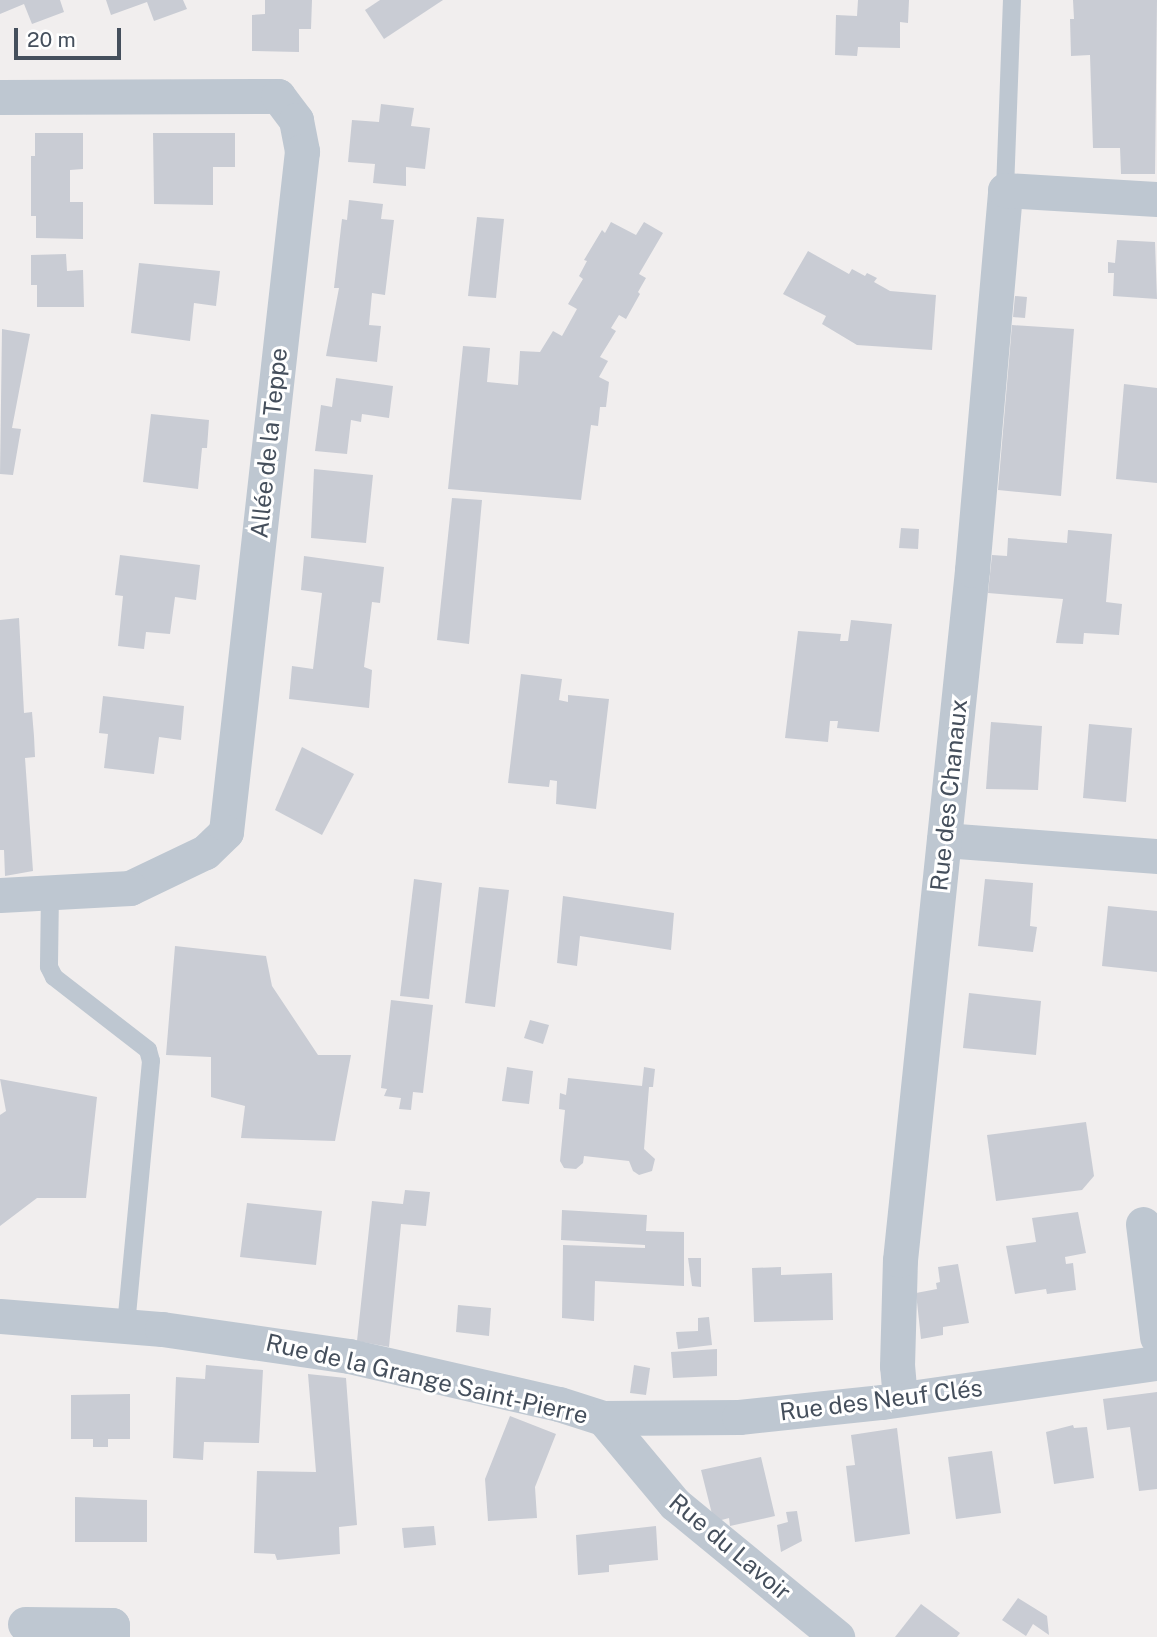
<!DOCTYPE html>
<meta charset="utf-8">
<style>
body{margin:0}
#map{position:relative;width:1157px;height:1637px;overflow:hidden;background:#f1eeee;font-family:"Public Sans",sans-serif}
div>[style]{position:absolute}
.building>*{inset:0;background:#c9ccd4}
.lane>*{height:18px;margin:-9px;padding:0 9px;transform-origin:9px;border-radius:9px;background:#bec7d1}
.street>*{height:35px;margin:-17.5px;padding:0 17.5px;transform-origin:17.5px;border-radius:17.5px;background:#bec7d1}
span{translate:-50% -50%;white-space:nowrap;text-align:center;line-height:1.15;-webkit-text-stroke:6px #fff;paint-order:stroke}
.street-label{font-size:24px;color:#454f5c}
.scale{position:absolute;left:14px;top:28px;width:107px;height:32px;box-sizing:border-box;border:4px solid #454f5c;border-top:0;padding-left:9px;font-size:21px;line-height:24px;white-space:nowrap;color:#454f5c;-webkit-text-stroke:5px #fff;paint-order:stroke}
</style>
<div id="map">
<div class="building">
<div style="clip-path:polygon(0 0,60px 0,64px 12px,32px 24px,24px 4px,0 14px)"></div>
<div style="clip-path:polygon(106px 0,183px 0,187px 9px,154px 21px,147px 2px,111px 15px)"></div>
<div style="clip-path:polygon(265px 0,312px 0,311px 29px,299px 29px,299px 52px,252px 51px,252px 15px,265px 14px)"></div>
<div style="clip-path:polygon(380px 0,443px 0,384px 39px,365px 10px)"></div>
<div style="clip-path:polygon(858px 0,909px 0,908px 23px,900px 22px,900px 48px,858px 47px,857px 56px,835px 55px,836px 15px,857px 16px)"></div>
<div style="clip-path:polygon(1073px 0,1157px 0,1155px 174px,1121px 174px,1120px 148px,1093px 148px,1090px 55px,1071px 56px,1070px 19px,1074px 19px)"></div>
<div style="clip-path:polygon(381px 104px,414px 108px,411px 126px,430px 128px,425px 169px,406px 167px,406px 186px,373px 183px,375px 164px,348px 162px,352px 120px,379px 122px)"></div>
<div style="clip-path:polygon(35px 133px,83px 133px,83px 169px,70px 170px,70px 202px,83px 202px,83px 239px,36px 238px,36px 216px,31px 216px,31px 156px,35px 156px)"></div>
<div style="clip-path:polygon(153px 133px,235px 133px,235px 167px,213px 167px,213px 205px,154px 204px)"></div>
<div style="clip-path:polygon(349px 200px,383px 204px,381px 219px,394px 220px,385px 295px,372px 293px,369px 325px,381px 326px,377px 362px,326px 356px,339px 288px,334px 288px,342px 219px,347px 220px)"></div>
<div style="clip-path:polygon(477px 217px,504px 219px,496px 298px,468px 296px)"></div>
<div style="clip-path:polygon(611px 222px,636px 235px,644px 222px,663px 233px,639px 274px,646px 278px,638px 292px,640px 294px,626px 319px,619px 315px,611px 328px,616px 331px,600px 357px,608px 361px,599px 377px,609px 382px,606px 407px,600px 407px,598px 426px,591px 425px,581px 500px,448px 489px,463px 346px,490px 348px,487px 382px,518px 385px,520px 351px,540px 352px,553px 331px,562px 336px,577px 309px,568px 304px,583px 279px,579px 276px,587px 261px,584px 260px,602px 230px,605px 233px)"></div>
<div style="clip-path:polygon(1117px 240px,1155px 242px,1157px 299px,1113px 296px,1114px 273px,1108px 273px,1108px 262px,1115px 263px)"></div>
<div style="clip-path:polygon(808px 251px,849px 274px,852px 269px,865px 276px,867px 273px,877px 278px,874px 282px,890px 291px,936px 295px,932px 350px,857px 345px,822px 324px,826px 316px,783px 294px)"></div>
<div style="clip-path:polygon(66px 254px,67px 271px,83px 270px,84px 307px,37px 307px,37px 285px,31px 285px,31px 255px)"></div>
<div style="clip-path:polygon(139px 263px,220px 271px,216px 306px,194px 303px,190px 341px,131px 333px)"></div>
<div style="clip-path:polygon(1015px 296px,1027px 297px,1025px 318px,1013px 317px)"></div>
<div style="clip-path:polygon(1012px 325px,1074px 329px,1061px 496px,998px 490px)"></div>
<div style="clip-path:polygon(2px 329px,30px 334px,12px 428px,21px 429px,13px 475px,0 474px)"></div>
<div style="clip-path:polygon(336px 378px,393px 386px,389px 418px,362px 414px,361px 422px,351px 420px,347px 454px,315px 451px,321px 405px,332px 407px)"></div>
<div style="clip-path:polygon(1124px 384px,1157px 388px,1157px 483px,1116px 479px)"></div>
<div style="clip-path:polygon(151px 414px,209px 420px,207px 448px,202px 448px,198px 489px,143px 482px)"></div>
<div style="clip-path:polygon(314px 469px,373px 475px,366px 543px,311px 538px)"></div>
<div style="clip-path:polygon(452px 498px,482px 500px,469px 644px,437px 640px)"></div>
<div style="clip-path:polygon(901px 528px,919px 529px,918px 549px,899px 548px)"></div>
<div style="clip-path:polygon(1068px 530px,1112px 534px,1106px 602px,1122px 604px,1119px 635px,1084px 633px,1083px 644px,1056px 643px,1063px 599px,988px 593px,992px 555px,1007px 556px,1008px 538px,1067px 543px)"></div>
<div style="clip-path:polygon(120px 555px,200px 565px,196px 600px,175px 597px,170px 634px,146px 632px,144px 649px,118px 646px,123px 596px,115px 595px)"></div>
<div style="clip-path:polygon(304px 556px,384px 567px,380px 603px,372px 602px,364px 667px,372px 670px,369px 708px,289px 699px,292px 666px,313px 669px,322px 593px,301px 590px)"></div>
<div style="clip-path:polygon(19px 618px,24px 713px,32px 712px,34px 736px,35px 757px,25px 758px,33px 871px,5px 876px,4px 850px,0 850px,0 620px)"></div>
<div style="clip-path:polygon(851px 620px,892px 624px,879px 732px,837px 728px,838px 721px,830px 721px,828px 742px,785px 738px,798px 631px,841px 634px,840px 641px,848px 641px)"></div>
<div style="clip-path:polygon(521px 674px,562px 679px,559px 700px,568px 702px,568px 695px,609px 699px,596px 809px,556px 804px,557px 781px,550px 780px,549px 787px,508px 783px)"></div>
<div style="clip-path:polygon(103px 696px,184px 706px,181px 740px,159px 737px,154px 774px,104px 768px,108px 734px,99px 733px)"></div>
<div style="clip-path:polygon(991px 722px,1042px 726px,1038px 790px,986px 789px)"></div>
<div style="clip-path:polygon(1089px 724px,1132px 728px,1126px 802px,1083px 798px)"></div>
<div style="clip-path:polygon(302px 747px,354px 774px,322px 835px,275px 810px)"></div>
<div style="clip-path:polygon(414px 879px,442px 883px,429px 999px,400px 996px)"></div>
<div style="clip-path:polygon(985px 879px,1033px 883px,1030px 926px,1037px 927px,1033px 952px,978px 946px)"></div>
<div style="clip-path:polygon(479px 887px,509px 890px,495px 1007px,465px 1003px)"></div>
<div style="clip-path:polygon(563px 896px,674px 913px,671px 950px,580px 936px,577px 966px,557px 963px)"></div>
<div style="clip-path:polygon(1108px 906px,1157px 911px,1157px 972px,1102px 966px)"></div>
<div style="clip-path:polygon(175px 946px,266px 956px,272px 986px,318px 1055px,351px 1055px,335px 1141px,241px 1138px,245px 1106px,211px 1097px,211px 1057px,166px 1055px)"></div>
<div style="clip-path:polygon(969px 993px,1041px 1001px,1036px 1055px,963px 1048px)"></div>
<div style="clip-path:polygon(391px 1000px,433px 1005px,423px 1093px,413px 1092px,411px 1110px,399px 1109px,401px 1098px,384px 1096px,387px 1089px,381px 1088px)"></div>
<div style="clip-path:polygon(530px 1020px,549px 1025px,543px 1044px,524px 1038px)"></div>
<div style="clip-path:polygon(507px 1067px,533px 1071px,529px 1104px,502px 1101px)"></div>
<div style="clip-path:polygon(644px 1067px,655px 1069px,653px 1087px,649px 1087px,644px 1149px,655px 1159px,652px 1171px,639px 1175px,633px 1171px,629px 1161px,584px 1156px,583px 1163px,576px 1169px,564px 1168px,560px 1161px,565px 1110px,559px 1109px,560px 1093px,566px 1095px,568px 1078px,642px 1086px)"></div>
<div style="clip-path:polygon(0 1079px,97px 1097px,86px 1198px,37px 1198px,0 1226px,0 1115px,6px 1111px)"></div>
<div style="clip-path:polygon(1086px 1122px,1094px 1176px,1082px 1190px,996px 1201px,987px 1135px)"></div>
<div style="clip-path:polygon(405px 1190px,430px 1192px,426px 1226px,401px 1224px,389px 1347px,357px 1341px,372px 1201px,403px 1204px)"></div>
<div style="clip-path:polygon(247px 1203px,322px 1211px,316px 1265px,240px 1257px)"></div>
<div style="clip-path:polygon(562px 1210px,647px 1215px,646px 1231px,684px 1232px,684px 1286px,595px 1281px,594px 1321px,562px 1318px,563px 1245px,645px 1248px,645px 1245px,561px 1240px)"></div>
<div style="clip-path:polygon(1078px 1212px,1086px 1253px,1065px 1257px,1066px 1264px,1073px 1263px,1076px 1290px,1047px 1294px,1046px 1289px,1015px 1294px,1006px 1246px,1036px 1242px,1032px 1218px)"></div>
<div style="clip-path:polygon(688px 1258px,701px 1258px,701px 1287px,692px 1286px)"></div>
<div style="clip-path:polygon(958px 1264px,969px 1323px,943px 1327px,943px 1335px,921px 1339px,916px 1293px,937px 1289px,936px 1283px,940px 1282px,938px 1267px)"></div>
<div style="clip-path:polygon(781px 1267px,781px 1275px,832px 1273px,833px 1320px,754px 1322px,752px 1268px)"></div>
<div style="clip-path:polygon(458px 1305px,491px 1308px,489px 1336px,456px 1332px)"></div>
<div style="clip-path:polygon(709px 1317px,712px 1345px,678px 1349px,676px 1332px,698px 1331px,698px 1318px)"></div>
<div style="clip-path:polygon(717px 1349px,717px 1376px,673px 1378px,671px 1352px)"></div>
<div style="clip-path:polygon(206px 1365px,263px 1370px,259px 1443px,204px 1442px,203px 1460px,173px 1458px,176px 1377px,205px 1379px)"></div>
<div style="clip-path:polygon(634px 1365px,650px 1368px,646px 1395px,630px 1393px)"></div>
<div style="clip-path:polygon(308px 1374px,346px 1378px,357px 1525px,339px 1527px,340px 1554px,277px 1560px,275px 1554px,254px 1553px,257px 1471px,316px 1472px)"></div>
<div style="clip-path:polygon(1157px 1392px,1157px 1489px,1139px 1491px,1130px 1427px,1107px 1430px,1103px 1399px)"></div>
<div style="clip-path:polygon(130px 1394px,130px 1439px,108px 1439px,108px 1447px,93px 1447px,93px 1439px,71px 1439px,71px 1395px)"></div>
<div style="clip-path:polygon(510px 1416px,556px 1434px,535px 1487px,537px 1518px,488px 1521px,485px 1479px)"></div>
<div style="clip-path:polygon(1073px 1425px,1074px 1428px,1087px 1427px,1094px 1478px,1054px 1484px,1046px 1432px)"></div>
<div style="clip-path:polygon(897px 1428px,910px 1534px,855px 1542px,846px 1466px,855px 1465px,851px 1435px)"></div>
<div style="clip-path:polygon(992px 1451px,1001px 1513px,956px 1519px,948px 1457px)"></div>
<div style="clip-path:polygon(761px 1457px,775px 1516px,730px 1526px,729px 1518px,714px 1522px,701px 1470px)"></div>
<div style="clip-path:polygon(75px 1497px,147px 1500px,147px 1542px,75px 1542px)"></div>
<div style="clip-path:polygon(797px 1511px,802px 1541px,781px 1552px,777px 1525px,788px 1522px,786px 1512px)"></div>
<div style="clip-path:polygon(434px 1526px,436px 1545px,404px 1548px,402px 1528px)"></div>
<div style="clip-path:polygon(656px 1526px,658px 1560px,609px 1565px,609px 1572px,578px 1575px,576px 1535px)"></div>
<div style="clip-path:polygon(1018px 1598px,1047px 1616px,1049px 1635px,1033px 1624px,1026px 1636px,1002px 1620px)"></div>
<div style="clip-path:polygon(921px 1604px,960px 1633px,957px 1637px,895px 1637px)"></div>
</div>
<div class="lane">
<div style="left:1005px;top:190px;width:190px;rotate:-87.9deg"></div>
<div style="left:50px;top:892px;width:75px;rotate:90.8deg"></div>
<div style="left:49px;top:967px;width:11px;rotate:63deg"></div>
<div style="left:54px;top:977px;width:119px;rotate:37.8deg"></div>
<div style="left:148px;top:1050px;width:11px;rotate:75deg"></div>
<div style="left:151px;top:1061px;width:267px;rotate:95.4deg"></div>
</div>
<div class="street">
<div style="left:0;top:97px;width:278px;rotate:-0.2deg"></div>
<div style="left:278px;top:96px;width:30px;rotate:53deg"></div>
<div style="left:296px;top:120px;width:32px;rotate:79deg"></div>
<div style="left:302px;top:151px;width:685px;rotate:96.37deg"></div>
<div style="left:226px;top:832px;width:29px;rotate:136deg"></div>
<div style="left:205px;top:852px;width:83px;rotate:154.4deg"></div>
<div style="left:130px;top:888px;width:130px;rotate:176.9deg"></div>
<div style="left:944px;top:840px;width:214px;rotate:4.3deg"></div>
<div style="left:1143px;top:1224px;width:114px;rotate:82.9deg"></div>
<div style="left:0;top:1316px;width:163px;rotate:4.6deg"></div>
<div style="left:162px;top:1329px;width:189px;rotate:8.2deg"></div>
<div style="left:349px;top:1356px;width:215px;rotate:12.9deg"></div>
<div style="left:559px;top:1404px;width:46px;rotate:17.7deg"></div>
<div style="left:603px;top:1418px;width:136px;rotate:-0.4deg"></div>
<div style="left:739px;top:1417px;width:144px;rotate:-6deg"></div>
<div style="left:882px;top:1402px;width:278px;rotate:-8.1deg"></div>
<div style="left:900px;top:1399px;width:33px;rotate:-95deg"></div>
<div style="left:897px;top:1366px;width:106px;rotate:-88.4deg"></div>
<div style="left:900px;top:1260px;width:694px;rotate:-84.04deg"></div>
<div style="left:972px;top:570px;width:381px;rotate:-85deg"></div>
<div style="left:1005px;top:190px;width:152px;rotate:3.4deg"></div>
<div style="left:603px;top:1418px;width:112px;rotate:50.1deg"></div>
<div style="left:675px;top:1504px;width:210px;rotate:39.4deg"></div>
<div style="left:25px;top:1624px;width:87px;rotate:0.7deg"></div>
<div style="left:112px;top:1625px;width:12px;rotate:90deg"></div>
</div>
<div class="street-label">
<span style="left:269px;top:443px;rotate:-84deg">Allée de la Teppe</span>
<span style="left:949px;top:795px;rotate:-84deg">Rue des Chanaux</span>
<span style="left:427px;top:1379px;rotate:13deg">Rue de la Grange Saint-Pierre</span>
<span style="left:881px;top:1400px;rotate:-7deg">Rue des Neuf Clés</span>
<span style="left:730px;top:1547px;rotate:40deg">Rue du Lavoir</span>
</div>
<div class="scale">20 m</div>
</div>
